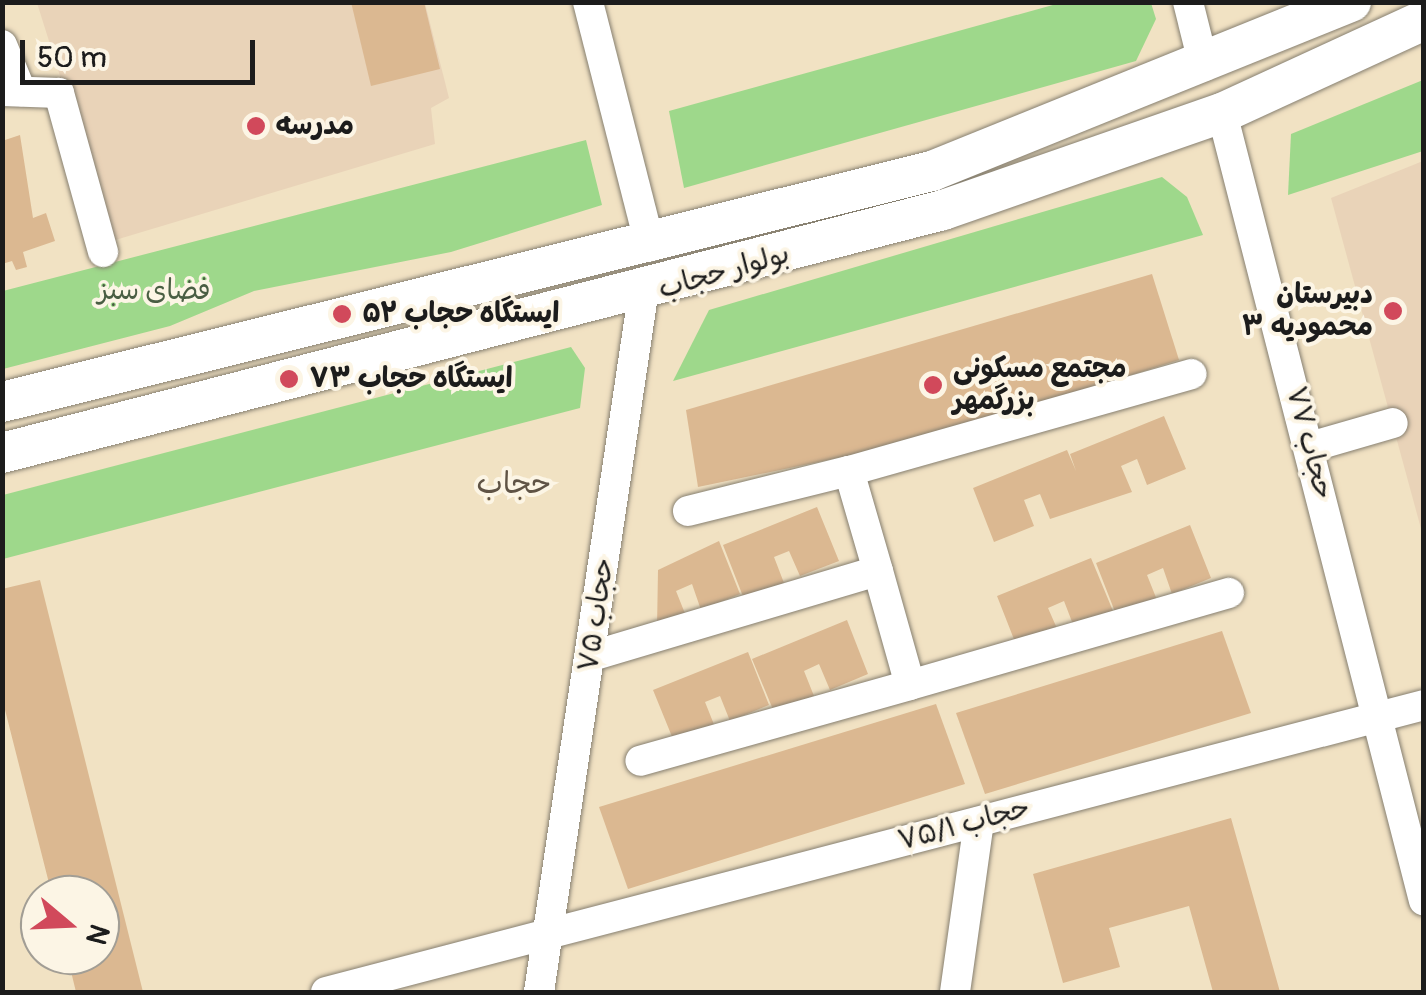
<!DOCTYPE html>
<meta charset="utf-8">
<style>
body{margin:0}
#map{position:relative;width:1426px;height:995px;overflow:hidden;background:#f1e2c3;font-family:Pangolin,"Playpen Sans Arabic",sans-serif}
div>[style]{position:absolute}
.built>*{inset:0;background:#e9d3b8}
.green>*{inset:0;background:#9ed88b}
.building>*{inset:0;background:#dbb891}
.roads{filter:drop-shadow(0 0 2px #867f70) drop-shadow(0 0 2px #867f70)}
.minor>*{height:30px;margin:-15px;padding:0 15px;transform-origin:15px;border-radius:15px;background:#fff}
.major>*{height:40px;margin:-20px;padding:0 20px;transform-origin:20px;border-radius:20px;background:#fff}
.dots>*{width:28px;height:28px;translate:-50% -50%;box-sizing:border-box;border:5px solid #fcf5e5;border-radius:50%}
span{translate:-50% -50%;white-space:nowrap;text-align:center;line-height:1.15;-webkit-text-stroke:8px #fcf5e5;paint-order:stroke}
.poi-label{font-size:28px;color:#1c1c1c;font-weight:700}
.left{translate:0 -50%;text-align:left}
.right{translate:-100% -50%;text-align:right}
.street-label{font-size:28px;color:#1c1c1c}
.park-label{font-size:28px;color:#4a5e43}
.neighbourhood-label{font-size:30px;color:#5f5345}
.frame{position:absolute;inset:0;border:5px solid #1c1c1c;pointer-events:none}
.north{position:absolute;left:20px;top:875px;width:100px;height:100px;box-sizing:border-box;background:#fcf5e5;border:2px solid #a29e95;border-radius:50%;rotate:109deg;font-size:28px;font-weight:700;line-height:40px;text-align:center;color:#1c1c1c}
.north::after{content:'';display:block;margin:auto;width:35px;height:45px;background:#d1495b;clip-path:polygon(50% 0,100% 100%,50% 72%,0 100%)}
.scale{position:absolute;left:20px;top:40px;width:235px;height:45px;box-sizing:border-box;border:5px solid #1c1c1c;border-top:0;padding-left:12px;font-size:30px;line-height:35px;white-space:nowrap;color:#1c1c1c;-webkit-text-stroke:8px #fcf5e5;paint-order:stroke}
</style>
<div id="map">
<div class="built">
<div style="clip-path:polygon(37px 3px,425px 3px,449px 98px,431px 108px,435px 144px,112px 241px)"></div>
<div style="clip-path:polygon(1423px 161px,1423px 536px,1331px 198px)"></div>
</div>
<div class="green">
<div style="clip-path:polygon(1060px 3px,1151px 3px,1156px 19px,1136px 61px,684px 188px,669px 111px)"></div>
<div style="clip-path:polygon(1423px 80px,1423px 151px,1288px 195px,1291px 134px)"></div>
<div style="clip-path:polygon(586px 140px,602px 205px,451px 252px,254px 291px,170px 326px,3px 369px,3px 291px)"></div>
<div style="clip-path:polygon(1162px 177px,1187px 197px,1203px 235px,673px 381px,709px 310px)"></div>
<div style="clip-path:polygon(571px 347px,585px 368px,580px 408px,3px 559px,3px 495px)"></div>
</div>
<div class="building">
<div style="clip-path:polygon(351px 2px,424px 2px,440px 69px,371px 86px)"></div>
<div style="clip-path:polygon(20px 135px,33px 218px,46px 213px,55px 241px,23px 252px,27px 267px,16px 270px,12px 261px,2px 264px,2px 141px)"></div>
<div style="clip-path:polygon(1152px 274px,1179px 360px,929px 439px,698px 487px,686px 410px)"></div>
<div style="clip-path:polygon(1164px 416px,1186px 469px,1147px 485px,1137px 459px,1121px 466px,1132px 492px,1050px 519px,1040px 494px,1024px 500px,1034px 526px,994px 542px,973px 488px,1067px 450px,1076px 471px,1070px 454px)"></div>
<div style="clip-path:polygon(817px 507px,839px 561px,800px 576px,789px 551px,774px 557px,784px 583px,744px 599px,723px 545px)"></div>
<div style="clip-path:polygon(1190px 525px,1211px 578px,1172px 594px,1163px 568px,1147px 575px,1157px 600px,1117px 617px,1096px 563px)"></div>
<div style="clip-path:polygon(719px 541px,740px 594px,701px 610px,692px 584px,676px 591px,686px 616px,657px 628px,658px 570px)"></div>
<div style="clip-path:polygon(1091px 558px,1113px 611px,1074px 627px,1064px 601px,1048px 608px,1059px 633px,1017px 647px,997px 596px)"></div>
<div style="clip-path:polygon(40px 580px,143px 992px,76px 992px,67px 955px,100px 955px,100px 895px,52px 895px,2px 698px,2px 589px)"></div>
<div style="clip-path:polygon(847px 620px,868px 674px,830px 690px,819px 664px,804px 671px,814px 696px,774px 712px,752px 659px)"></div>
<div style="clip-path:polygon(1222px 631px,1251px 713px,985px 794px,956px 713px)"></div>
<div style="clip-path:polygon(748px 652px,769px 705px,730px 721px,720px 696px,705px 702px,715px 727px,675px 744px,653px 690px)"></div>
<div style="clip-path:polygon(936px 704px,965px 784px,628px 889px,599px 807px)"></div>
<div style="clip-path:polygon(1231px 818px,1280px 992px,1213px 992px,1189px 906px,1109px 928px,1120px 967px,1063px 983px,1033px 874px)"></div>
</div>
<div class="roads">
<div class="minor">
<div style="left:588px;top:2px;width:252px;rotate:75.7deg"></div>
<div style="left:1188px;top:2px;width:66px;rotate:76deg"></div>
<div style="left:2px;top:45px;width:50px;rotate:67.6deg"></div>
<div style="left:2px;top:91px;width:57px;rotate:2deg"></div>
<div style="left:59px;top:93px;width:165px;rotate:74.5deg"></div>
<div style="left:1222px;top:113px;width:813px;rotate:75.62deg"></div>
<div style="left:1310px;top:447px;width:86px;rotate:-16.1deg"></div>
<div style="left:849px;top:471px;width:356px;rotate:-15.8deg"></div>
<div style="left:688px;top:511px;width:166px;rotate:-14deg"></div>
<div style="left:849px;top:471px;width:104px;rotate:73.8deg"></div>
<div style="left:592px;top:656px;width:298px;rotate:-16.6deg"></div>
<div style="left:878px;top:571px;width:118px;rotate:74.3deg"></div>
<div style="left:910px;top:685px;width:280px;rotate:164.3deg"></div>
<div style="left:910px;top:685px;width:332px;rotate:-16.1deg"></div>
<div style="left:326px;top:992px;width:1135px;rotate:-14.65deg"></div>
<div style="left:539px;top:992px;width:705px;rotate:-81.51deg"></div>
<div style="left:955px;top:992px;width:172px;rotate:-82deg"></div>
</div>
<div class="major">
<div style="left:2px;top:402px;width:958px;rotate:-13.95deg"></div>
<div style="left:932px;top:171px;width:452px;rotate:-22deg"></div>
<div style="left:2px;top:453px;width:972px;rotate:-14.48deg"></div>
<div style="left:943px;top:210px;width:295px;rotate:-19.2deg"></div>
<div style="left:1222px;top:113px;width:222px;rotate:-24.7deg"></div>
</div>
</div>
<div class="dots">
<div style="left:256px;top:126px;background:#d1495b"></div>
<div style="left:1393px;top:311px;background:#d1495b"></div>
<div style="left:342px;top:314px;background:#d1495b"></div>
<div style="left:289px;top:379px;background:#d1495b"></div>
<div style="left:933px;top:385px;background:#d1495b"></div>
</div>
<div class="poi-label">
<span class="left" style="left:276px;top:126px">مدرسه</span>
<span class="right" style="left:1373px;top:311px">دبیرستان<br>محمودیه ۳</span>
<span class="left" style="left:362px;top:314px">ایستگاه حجاب ۵۲</span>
<span class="left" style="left:953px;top:385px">مجتمع مسکونی<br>بزرگمهر</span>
<span class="left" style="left:309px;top:379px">ایستگاه حجاب ۷۳</span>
</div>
<div class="street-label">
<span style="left:724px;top:272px;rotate:-16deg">بولوار حجاب</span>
<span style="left:1309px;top:443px;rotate:75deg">حجاب ۷۷</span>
<span style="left:597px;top:615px;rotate:-82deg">حجاب ۷۵</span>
<span style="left:964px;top:825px;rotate:-15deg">حجاب ۷۵/۱</span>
</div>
<div class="park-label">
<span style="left:154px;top:291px">فضای سبز</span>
</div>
<div class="neighbourhood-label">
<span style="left:514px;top:484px">حجاب</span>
</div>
<div class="frame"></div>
<div class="north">N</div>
<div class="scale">50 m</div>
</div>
